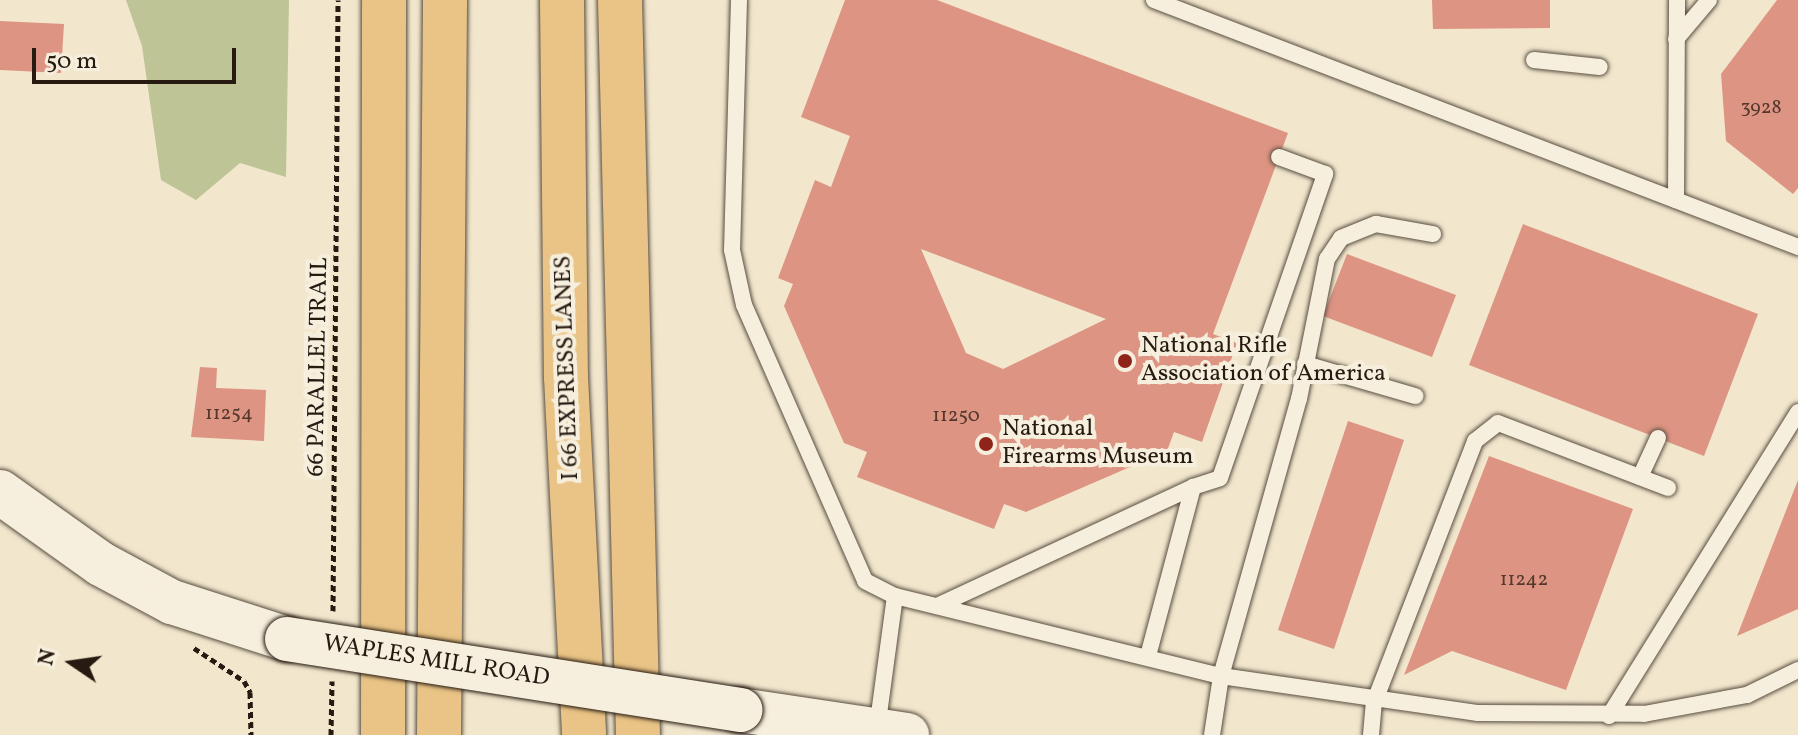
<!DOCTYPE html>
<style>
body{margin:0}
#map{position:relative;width:1798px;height:735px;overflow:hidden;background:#f2e7cd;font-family:Vollkorn,serif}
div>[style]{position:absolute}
.green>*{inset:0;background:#bec496}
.building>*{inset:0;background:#dd9482}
.path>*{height:5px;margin-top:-2.5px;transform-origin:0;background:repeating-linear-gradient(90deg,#261a11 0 6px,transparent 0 10px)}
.roads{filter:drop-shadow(0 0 2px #594d40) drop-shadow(0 0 2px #594d40)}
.service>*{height:16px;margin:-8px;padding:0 8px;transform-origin:8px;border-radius:8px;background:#f7efde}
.secondary>*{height:44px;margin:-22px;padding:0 22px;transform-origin:22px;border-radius:22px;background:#f7efde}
.motorway>*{height:44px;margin:-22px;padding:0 22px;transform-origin:22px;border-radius:22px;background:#e9c486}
.bridges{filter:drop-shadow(0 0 2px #261a11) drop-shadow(0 0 2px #261a11)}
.secondary-bridge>*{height:44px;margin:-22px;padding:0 22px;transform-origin:22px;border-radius:22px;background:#f7efde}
.dots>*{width:22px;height:22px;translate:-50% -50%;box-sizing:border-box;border:4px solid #f7efde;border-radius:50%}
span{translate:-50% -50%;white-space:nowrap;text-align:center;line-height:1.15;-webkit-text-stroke:8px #f7efde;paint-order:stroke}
.number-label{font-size:20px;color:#54382d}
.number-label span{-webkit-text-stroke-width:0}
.poi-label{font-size:24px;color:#261a11}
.left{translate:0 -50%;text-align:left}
.street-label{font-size:24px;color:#261a11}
.north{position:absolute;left:32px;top:623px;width:80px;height:80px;-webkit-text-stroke:6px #f7efde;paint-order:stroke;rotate:283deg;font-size:22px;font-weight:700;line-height:32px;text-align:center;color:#261a11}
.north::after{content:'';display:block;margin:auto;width:28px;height:36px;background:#261a11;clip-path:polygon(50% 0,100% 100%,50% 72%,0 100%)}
.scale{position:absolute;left:32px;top:48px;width:204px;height:36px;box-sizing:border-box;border:4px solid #261a11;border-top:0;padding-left:10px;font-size:24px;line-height:28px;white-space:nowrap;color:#261a11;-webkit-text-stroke:6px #f7efde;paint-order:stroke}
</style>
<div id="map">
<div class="green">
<div style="clip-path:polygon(126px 0,289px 0,286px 177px,240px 163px,196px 200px,161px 180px,142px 46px)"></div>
</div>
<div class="building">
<div style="clip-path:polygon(evenodd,845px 0,937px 0,1288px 133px,1213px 334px,1237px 343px,1202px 442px,1174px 432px,1167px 451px,1026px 512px,1004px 504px,994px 529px,857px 477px,867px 452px,844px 443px,784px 306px,793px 284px,778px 278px,815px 180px,831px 187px,850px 136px,801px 117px,845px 0,921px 249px,1106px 319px,1003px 369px,966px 353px,921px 249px)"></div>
<div style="clip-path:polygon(1432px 0,1550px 0,1550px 28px,1433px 29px)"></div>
<div style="clip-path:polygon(1777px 0,1798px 0,1798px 188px,1793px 194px,1726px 141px,1721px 74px)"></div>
<div style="clip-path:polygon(0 21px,64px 24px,61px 73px,0 70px)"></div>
<div style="clip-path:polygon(1523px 224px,1758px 314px,1704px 456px,1469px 365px)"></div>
<div style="clip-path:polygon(1347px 254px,1456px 295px,1432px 357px,1323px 316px)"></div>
<div style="clip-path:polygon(200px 367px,217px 368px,216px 388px,266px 390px,264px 441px,191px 437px)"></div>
<div style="clip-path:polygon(1348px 421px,1404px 440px,1334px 649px,1278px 630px)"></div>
<div style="clip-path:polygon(1489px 456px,1633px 509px,1566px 690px,1452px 651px,1404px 675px)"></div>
<div style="clip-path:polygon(1798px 480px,1798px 609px,1737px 636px)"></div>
</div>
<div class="path">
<div style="left:333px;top:611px;width:611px;rotate:-89.53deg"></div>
<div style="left:194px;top:648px;width:60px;rotate:33.4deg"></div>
<div style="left:244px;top:681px;width:13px;rotate:61deg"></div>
<div style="left:250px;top:692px;width:43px;rotate:88.7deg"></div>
<div style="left:331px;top:735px;width:54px;rotate:-88.9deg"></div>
</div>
<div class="roads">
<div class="service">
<div style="left:739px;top:0;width:250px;rotate:91.6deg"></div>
<div style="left:732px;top:250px;width:56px;rotate:77.7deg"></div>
<div style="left:744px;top:305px;width:301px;rotate:66.3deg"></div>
<div style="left:865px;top:581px;width:34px;rotate:27deg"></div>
<div style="left:895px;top:596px;width:336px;rotate:13.8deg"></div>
<div style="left:1221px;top:676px;width:260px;rotate:8.2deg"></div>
<div style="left:1478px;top:713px;width:166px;rotate:0.3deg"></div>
<div style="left:1644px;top:714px;width:105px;rotate:-10.5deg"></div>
<div style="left:1747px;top:695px;width:57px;rotate:-26.1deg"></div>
<div style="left:1154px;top:0;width:690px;rotate:20.98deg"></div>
<div style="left:1676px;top:39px;width:51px;rotate:-49.8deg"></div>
<div style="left:1534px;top:60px;width:66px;rotate:6.1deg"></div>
<div style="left:1676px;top:200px;width:200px;rotate:-89.7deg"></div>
<div style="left:1305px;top:364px;width:115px;rotate:16.2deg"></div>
<div style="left:1640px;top:477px;width:43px;rotate:-65.2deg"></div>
<div style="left:937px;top:606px;width:282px;rotate:-24.9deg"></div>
<div style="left:1148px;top:656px;width:175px;rotate:-75.1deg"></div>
<div style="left:1193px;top:487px;width:28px;rotate:-18deg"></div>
<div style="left:1220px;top:478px;width:322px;rotate:-70.9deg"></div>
<div style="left:1325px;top:174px;width:49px;rotate:-159.7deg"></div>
<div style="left:1609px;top:716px;width:358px;rotate:-58.1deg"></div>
<div style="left:877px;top:729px;width:134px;rotate:-82.3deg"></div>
<div style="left:1212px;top:735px;width:60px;rotate:-81.3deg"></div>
<div style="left:1221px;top:676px;width:288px;rotate:-74.3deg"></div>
<div style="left:1299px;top:399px;width:143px;rotate:-78.7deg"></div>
<div style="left:1327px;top:259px;width:25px;rotate:-56deg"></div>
<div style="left:1341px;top:238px;width:38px;rotate:-22deg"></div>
<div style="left:1376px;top:224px;width:58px;rotate:10deg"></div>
<div style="left:1371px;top:735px;width:32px;rotate:-85deg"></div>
<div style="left:1374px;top:703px;width:281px;rotate:-68.9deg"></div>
<div style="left:1475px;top:441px;width:29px;rotate:-38deg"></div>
<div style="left:1498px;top:423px;width:182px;rotate:20.9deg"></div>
</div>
<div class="secondary">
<div style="left:0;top:492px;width:124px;rotate:35.5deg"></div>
<div style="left:101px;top:564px;width:81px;rotate:28.2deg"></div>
<div style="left:172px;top:602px;width:121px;rotate:17.8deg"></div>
<div style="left:740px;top:710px;width:169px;rotate:8.5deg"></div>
</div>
<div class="motorway">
<div style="left:562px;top:0;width:377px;rotate:89.4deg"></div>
<div style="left:566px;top:377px;width:358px;rotate:87.1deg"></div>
<div style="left:620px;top:0;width:735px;rotate:88.6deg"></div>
<div style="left:383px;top:735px;width:735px;rotate:-89.92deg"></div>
<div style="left:439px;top:735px;width:735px;rotate:-89.53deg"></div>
</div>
</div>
<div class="bridges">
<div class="secondary-bridge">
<div style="left:287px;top:639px;width:459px;rotate:8.9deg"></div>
</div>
</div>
<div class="dots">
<div style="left:1125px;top:361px;background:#8f2418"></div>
<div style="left:986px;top:444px;background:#8f2418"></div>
</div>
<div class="number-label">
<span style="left:1761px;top:108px">3928</span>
<span style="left:229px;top:414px">11254</span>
<span style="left:956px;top:416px">11250</span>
<span style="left:1524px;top:580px">11242</span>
</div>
<div class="poi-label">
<span class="left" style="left:1141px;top:361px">National Rifle<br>Association of America</span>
<span class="left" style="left:1002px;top:444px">National<br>Firearms Museum</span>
</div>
<div class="street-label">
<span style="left:319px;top:367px;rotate:-89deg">66 PARALLEL TRAIL</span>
<span style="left:568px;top:368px;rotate:-92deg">I 66 EXPRESS LANES</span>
<span style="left:436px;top:662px;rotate:9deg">WAPLES MILL ROAD</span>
</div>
<div class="north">N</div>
<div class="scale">50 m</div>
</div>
